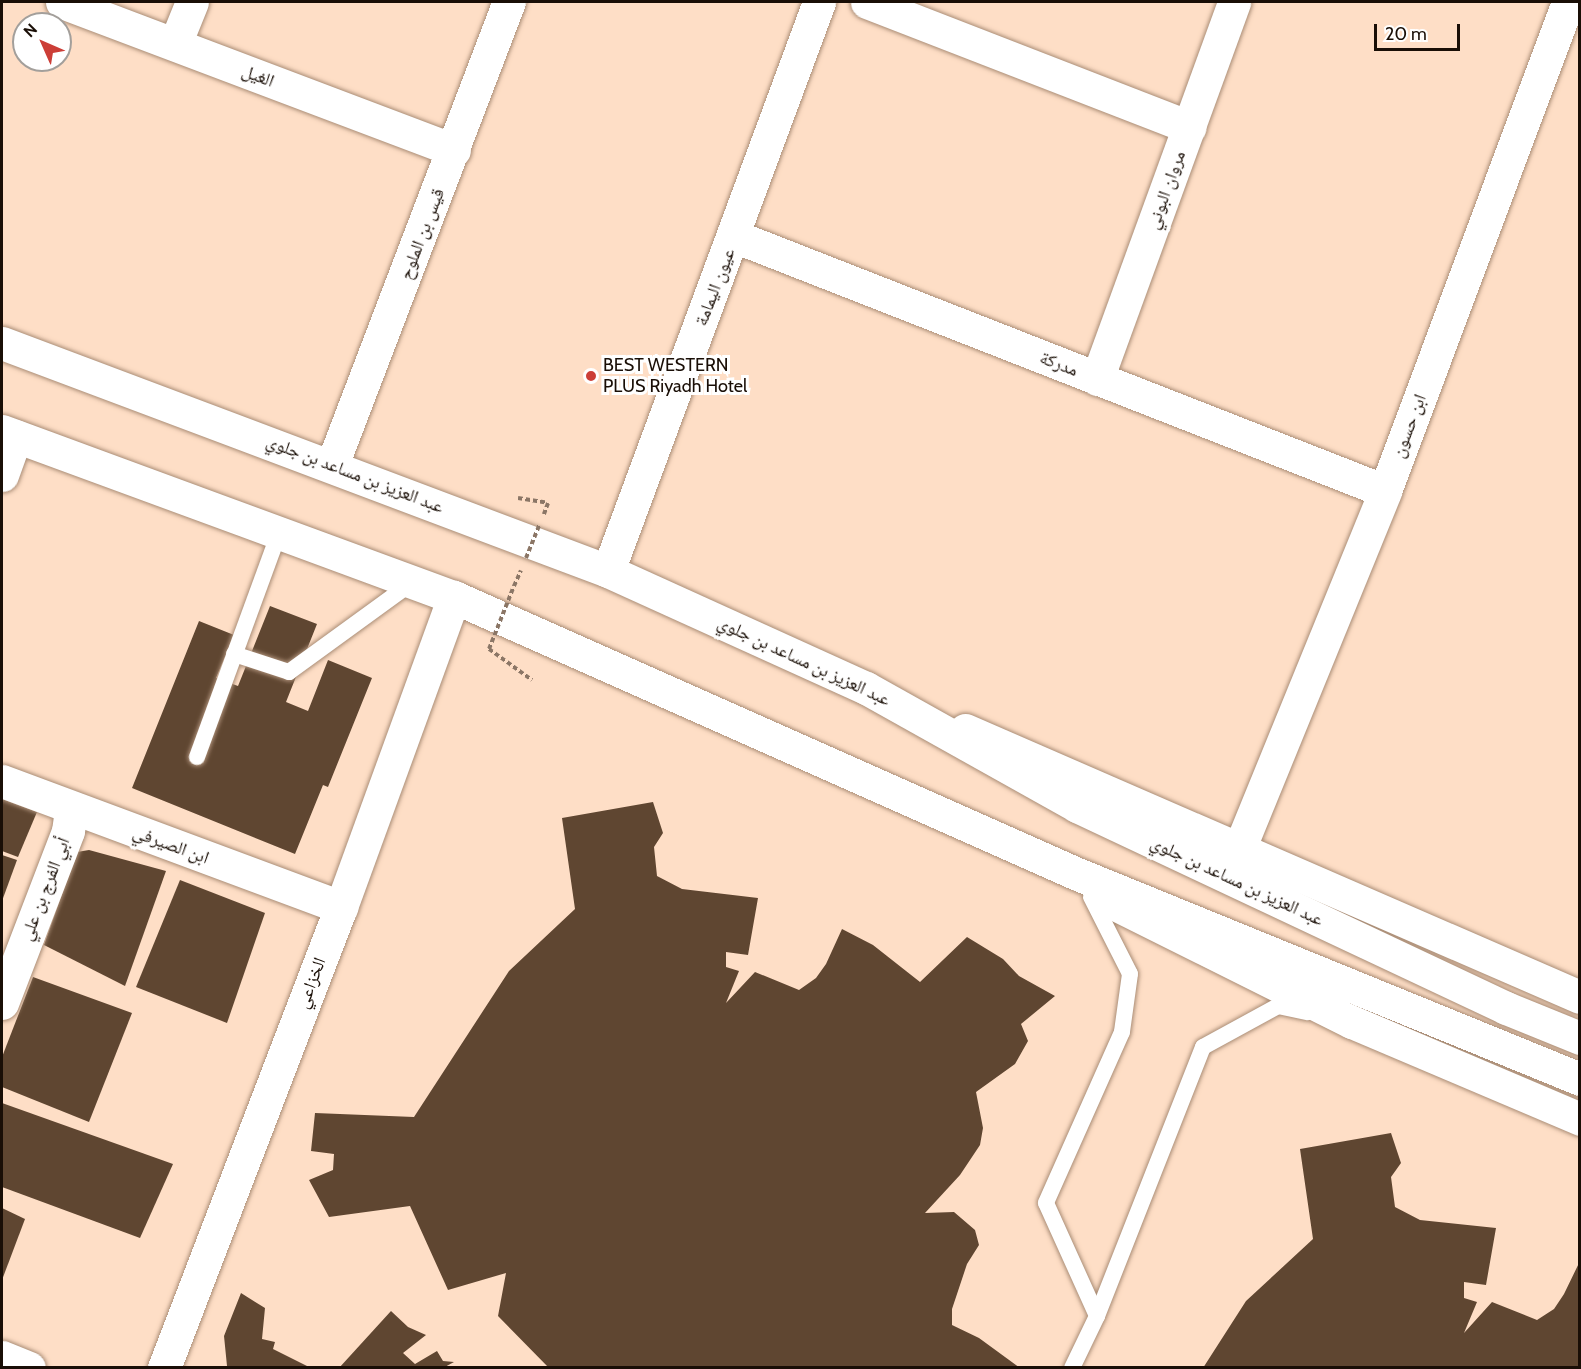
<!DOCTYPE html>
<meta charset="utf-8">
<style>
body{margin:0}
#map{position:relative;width:1581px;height:1369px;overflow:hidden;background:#fedec6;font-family:Cabin,"Noto Naskh Arabic",sans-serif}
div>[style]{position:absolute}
.building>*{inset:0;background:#5f4631}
.path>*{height:4px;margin-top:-2px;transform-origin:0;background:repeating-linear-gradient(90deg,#8b7666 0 4.5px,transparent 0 7.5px)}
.roads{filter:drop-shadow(0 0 2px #aa8d76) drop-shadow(0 0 2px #aa8d76)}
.lane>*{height:16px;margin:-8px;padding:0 8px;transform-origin:8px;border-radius:8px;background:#fff}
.street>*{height:33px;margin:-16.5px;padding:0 16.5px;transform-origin:16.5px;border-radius:16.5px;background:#fff}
.secondary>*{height:33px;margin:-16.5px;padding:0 16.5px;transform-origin:16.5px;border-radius:16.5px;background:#fff}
.primary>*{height:33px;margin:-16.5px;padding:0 16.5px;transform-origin:16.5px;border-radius:16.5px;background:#fff}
.path-bridge>*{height:4px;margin-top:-2px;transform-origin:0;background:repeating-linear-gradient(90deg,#8b7666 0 4.5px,transparent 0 7.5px)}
.dots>*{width:16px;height:16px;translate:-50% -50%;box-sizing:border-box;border:3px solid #fff;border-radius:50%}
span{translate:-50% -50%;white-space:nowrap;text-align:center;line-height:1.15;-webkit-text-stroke:6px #fff;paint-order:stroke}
.street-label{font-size:18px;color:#190e06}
.poi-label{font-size:18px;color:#190e06}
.left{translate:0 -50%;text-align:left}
.frame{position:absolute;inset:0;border:3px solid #190e06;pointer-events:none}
.north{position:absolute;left:12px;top:12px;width:60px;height:60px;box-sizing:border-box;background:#fff;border:2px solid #a39f9b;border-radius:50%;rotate:315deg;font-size:16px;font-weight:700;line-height:24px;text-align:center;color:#190e06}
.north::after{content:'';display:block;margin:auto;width:21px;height:27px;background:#cc3e37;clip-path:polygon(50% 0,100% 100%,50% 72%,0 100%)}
.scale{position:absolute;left:1374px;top:24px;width:86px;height:27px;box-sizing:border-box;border:3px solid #190e06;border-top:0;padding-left:8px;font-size:18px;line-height:21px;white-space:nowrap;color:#190e06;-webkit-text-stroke:4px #fff;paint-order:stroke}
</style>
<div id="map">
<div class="building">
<div style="clip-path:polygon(270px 606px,317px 624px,286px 702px,308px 711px,328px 660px,372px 678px,328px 787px,323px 785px,295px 854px,132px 788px,199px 621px,234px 635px,216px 678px,238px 686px)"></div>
<div style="clip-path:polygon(2px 799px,37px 812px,18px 857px,2px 851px)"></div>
<div style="clip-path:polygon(653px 802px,663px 833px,654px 847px,657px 876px,682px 889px,758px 898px,748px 955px,726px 952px,726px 967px,739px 971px,726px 1003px,755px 972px,799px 990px,816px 978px,826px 964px,842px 929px,873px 945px,920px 982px,967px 937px,1003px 959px,1019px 976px,1055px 996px,1021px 1024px,1028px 1041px,1015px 1064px,976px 1092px,983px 1128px,980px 1145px,960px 1175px,925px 1213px,954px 1212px,975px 1230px,979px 1245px,967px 1264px,952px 1309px,952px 1325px,979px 1338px,1020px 1368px,549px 1368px,498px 1316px,506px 1273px,448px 1290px,410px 1206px,329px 1217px,309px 1180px,333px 1170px,334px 1154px,311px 1151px,315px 1113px,414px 1117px,509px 971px,575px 909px,562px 818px)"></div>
<div style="clip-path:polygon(89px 850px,166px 871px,125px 986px,44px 945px,77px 852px)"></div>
<div style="clip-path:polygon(2px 855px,17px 860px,2px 901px)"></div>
<div style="clip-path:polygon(180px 880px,265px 913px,227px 1023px,136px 987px)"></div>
<div style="clip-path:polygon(33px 977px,132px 1013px,89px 1122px,2px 1087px,2px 1057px)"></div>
<div style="clip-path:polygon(2px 1103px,173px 1164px,140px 1238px,2px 1187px)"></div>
<div style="clip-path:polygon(1391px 1133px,1401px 1163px,1391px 1177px,1395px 1207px,1420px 1220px,1496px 1228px,1486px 1285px,1464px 1282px,1464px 1298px,1477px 1302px,1464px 1333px,1492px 1302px,1537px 1320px,1554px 1309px,1564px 1294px,1580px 1261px,1580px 1368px,1203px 1368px,1246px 1301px,1313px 1239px,1300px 1149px)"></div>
<div style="clip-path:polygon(2px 1208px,25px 1219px,2px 1280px)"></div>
<div style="clip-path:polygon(241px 1293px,265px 1308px,262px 1339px,275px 1342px,273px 1349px,311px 1368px,227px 1366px,224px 1336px)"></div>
<div style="clip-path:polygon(391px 1311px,408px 1327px,426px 1335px,403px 1353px,415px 1364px,437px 1351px,443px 1361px,454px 1362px,443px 1368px,339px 1368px)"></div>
</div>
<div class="path">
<div style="left:518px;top:498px;width:30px;rotate:9deg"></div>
<div style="left:548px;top:503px;width:12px;rotate:110deg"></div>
<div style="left:514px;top:586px;width:17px;rotate:-66deg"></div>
<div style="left:489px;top:649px;width:53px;rotate:35.8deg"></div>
</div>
<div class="roads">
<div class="lane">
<div style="left:234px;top:654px;width:58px;rotate:18.1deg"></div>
<div style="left:289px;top:672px;width:153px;rotate:-36deg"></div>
<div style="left:197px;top:757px;width:239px;rotate:-69.9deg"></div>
<div style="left:1091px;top:897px;width:86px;rotate:63.1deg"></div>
<div style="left:1130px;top:974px;width:59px;rotate:97.9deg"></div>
<div style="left:1122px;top:1032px;width:187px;rotate:114deg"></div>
<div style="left:1046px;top:1203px;width:124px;rotate:65.7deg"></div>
<div style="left:1097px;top:1316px;width:289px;rotate:-68.5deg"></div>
<div style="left:1203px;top:1047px;width:85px;rotate:-28.7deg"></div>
<div style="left:1278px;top:1006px;width:30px;rotate:12deg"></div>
<div style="left:1072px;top:1368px;width:58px;rotate:-64.3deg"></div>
</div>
<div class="street">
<div style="left:62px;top:2px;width:419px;rotate:20.7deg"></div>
<div style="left:867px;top:2px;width:346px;rotate:21.2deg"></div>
<div style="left:175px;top:44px;width:45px;rotate:-68deg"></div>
<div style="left:734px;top:236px;width:699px;rotate:21.39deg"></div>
<div style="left:1097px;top:379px;width:401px;rotate:-70deg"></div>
<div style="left:332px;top:465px;width:496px;rotate:-69.1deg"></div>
<div style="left:2px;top:475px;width:41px;rotate:-70.3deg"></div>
<div style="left:608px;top:571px;width:607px;rotate:-69.65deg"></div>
<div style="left:2px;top:781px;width:362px;rotate:20.4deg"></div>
<div style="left:1240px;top:847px;width:384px;rotate:-67.8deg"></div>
<div style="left:1385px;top:491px;width:522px;rotate:-69.48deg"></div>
<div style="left:2px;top:1003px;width:184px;rotate:-69deg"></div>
<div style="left:68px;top:831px;width:22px;rotate:-82deg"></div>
<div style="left:2px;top:1357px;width:29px;rotate:22deg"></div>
<div style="left:164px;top:1368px;width:494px;rotate:-69deg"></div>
<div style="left:341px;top:907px;width:330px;rotate:-70deg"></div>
</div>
<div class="secondary">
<div style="left:965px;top:730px;width:670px;rotate:23.47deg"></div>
<div style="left:1105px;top:899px;width:276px;rotate:26.5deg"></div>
<div style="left:1352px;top:1022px;width:248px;rotate:23deg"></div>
</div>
<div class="primary">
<div style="left:2px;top:343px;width:647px;rotate:20.62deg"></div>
<div style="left:608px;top:571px;width:283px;rotate:24.4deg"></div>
<div style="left:866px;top:688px;width:242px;rotate:29.2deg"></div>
<div style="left:1077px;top:806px;width:474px;rotate:25.2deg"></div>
<div style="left:1506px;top:1008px;width:80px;rotate:22.1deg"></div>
<div style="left:2px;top:431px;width:482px;rotate:20.2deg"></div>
<div style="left:454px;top:597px;width:680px;rotate:23.96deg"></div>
<div style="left:1075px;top:873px;width:545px;rotate:22.19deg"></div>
</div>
</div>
<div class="path-bridge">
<div style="left:526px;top:558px;width:35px;rotate:-68deg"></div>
<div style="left:489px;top:649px;width:68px;rotate:-68.4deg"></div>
</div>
<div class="dots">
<div style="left:591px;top:376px;background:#cc3e37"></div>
</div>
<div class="street-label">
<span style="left:258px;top:76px;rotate:21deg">الغيل</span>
<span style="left:1166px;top:190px;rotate:-70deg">مروان البوني</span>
<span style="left:422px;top:234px;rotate:-69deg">قيس بن الملوح</span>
<span style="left:715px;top:287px;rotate:-69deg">عيون اليمامة</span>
<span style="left:1059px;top:364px;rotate:21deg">مدركة</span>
<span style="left:1409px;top:426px;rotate:-69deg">ابن حسون</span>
<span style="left:355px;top:474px;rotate:21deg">عبد العزيز بن مساعد بن جلوي</span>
<span style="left:804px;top:661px;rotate:25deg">عبد العزيز بن مساعد بن جلوي</span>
<span style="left:171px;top:845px;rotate:20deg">ابن الصيرفي</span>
<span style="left:1237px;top:881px;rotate:25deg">عبد العزيز بن مساعد بن جلوي</span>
<span style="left:45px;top:889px;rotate:-69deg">أبي الفرج بن علي</span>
<span style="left:311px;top:983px;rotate:-69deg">الخزاعي</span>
</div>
<div class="poi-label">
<span class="left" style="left:603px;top:376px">BEST WESTERN<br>PLUS Riyadh Hotel</span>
</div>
<div class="frame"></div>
<div class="north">N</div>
<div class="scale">20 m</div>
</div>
